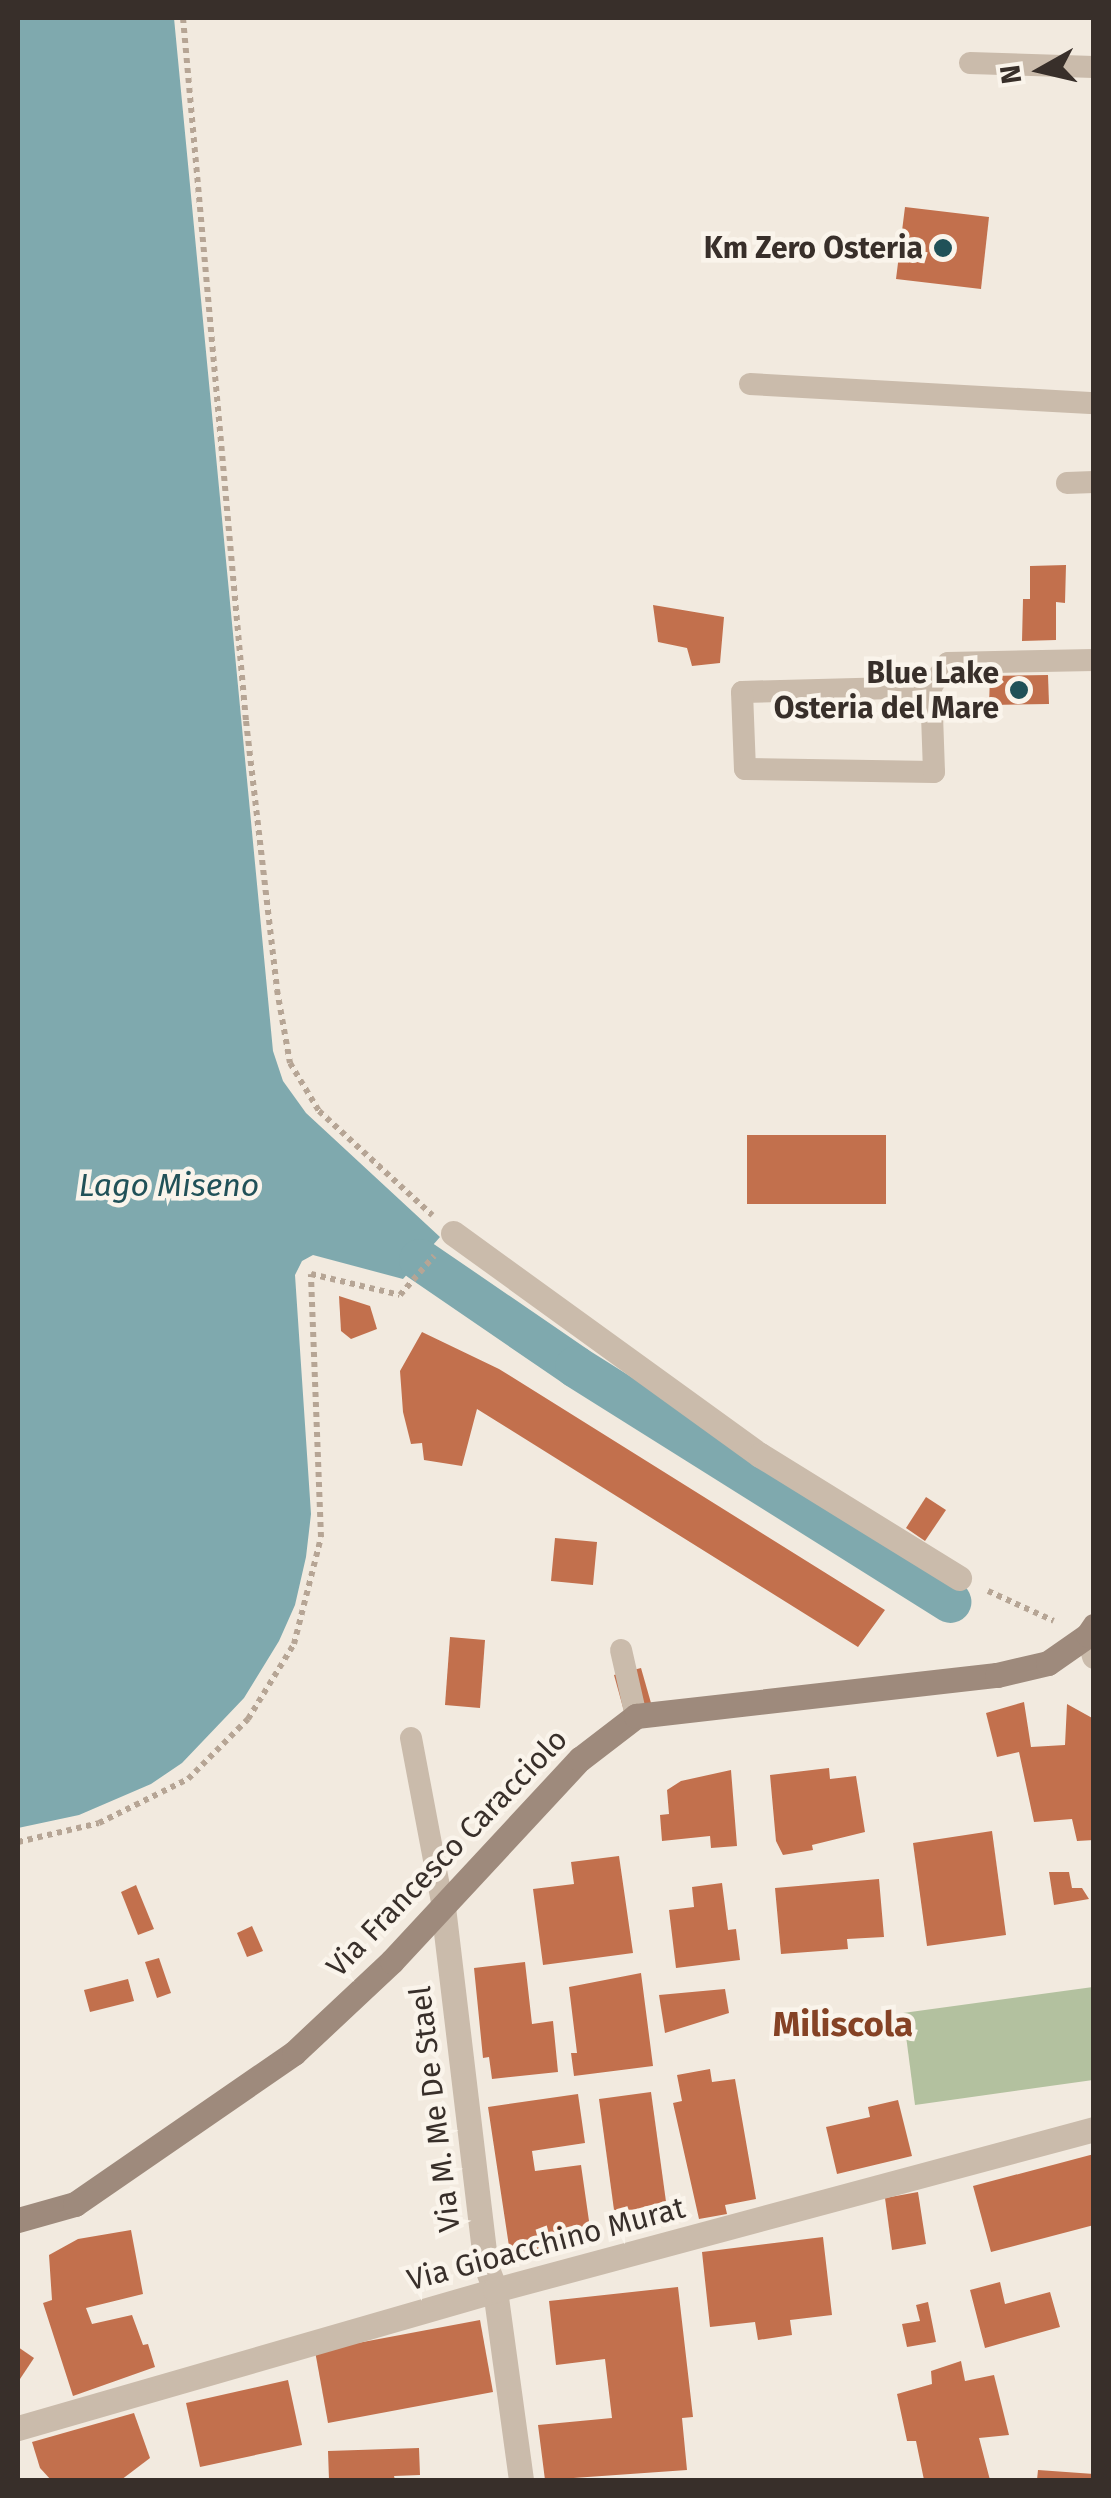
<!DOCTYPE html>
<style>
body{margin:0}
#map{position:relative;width:1111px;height:2498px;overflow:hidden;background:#f2eadf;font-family:"Fira Sans",sans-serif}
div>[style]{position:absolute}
.green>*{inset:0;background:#b3c19f}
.water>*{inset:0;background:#7fa9ae}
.canal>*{height:42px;margin:-21px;padding:0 21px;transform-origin:21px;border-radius:21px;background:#7fa9ae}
.building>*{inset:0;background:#c2704d}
.path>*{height:6px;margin-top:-3px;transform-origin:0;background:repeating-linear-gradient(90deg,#b6a595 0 5px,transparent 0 10px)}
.lane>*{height:22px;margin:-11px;padding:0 11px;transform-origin:11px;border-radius:11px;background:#cabbab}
.street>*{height:25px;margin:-12.5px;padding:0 12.5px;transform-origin:12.5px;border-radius:12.5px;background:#cabbab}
.secondary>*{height:25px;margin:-12.5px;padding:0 12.5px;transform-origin:12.5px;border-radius:12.5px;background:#9e8a7c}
.dots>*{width:28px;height:28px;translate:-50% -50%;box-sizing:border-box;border:5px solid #faf4eb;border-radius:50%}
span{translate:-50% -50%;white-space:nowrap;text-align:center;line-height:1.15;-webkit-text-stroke:9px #faf4eb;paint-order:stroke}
.poi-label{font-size:30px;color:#382f2a;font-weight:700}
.right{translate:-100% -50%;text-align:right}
.street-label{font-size:30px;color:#382f2a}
.water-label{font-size:32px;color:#205158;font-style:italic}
.quarter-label{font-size:35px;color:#854225;font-weight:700}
.frame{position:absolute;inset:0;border:20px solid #382f2a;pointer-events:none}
.north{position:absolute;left:991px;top:20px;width:100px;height:100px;-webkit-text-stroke:8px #faf4eb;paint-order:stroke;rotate:262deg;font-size:28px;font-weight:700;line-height:40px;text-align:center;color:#382f2a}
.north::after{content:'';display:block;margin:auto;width:35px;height:45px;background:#382f2a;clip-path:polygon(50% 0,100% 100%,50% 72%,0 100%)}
</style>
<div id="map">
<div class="green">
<div style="clip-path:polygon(1093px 1987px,1093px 2080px,915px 2105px,903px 2013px)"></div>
</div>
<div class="water">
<div style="clip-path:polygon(18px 18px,174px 18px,273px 1051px,283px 1081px,306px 1113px,440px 1237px,403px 1279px,313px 1255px,302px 1261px,295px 1275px,311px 1514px,306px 1557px,295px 1605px,279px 1641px,244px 1698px,182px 1763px,151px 1784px,79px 1815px,18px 1828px)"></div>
</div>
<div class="canal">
<div style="left:420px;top:1260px;width:189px;rotate:34.4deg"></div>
<div style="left:576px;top:1367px;width:442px;rotate:32.1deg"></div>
</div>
<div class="building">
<div style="clip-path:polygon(905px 207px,989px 217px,981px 289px,896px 279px)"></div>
<div style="clip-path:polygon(1066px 565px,1065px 603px,1056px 602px,1056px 640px,1022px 641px,1023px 599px,1030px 599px,1030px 566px)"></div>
<div style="clip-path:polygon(653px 605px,724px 617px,720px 663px,692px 666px,687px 648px,658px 642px)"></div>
<div style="clip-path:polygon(1048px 675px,1049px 704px,989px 705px,990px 676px)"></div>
<div style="clip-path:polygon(747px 1135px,886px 1135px,886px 1204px,747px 1204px)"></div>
<div style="clip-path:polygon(339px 1296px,370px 1306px,377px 1329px,351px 1339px,341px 1331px)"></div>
<div style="clip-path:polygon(422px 1332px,499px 1369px,885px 1610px,858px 1647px,477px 1409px,462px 1466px,424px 1460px,422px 1443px,411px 1444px,403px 1412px,400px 1371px)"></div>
<div style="clip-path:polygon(926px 1497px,946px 1510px,925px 1541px,906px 1528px)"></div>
<div style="clip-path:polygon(555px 1538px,597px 1542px,593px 1585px,551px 1581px)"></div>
<div style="clip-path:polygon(450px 1637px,485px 1640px,480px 1708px,445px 1705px)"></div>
<div style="clip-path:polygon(641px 1668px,651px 1703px,624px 1711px,614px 1675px)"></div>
<div style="clip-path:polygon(1024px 1702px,1031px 1747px,1065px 1745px,1067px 1704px,1094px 1719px,1094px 1840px,1077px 1841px,1072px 1819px,1034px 1822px,1019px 1752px,997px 1757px,986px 1713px)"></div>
<div style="clip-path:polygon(829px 1768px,830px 1779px,856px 1776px,865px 1832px,812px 1845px,813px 1850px,783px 1855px,776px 1841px,770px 1775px)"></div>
<div style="clip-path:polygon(731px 1770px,737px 1846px,711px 1848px,710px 1836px,662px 1841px,660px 1815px,669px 1814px,667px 1790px,681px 1781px)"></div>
<div style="clip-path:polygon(992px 1831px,1006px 1935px,927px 1946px,913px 1843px)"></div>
<div style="clip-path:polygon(619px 1856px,633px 1953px,543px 1965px,533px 1889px,574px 1884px,571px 1862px)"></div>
<div style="clip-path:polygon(1049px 1872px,1069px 1872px,1072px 1888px,1082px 1888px,1089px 1899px,1054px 1905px)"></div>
<div style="clip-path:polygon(879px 1879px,884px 1937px,847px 1939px,848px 1949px,781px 1954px,775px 1888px)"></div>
<div style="clip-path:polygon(722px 1883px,728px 1930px,736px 1929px,740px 1960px,676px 1968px,669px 1910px,694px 1907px,692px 1887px)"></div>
<div style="clip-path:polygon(136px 1885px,154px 1929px,138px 1935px,121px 1892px)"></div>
<div style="clip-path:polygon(252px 1926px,263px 1951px,247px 1957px,237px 1933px)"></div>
<div style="clip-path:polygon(159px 1958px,171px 1993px,157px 1998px,145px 1962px)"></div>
<div style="clip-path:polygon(525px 1962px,532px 2024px,553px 2021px,558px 2072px,492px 2079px,489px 2057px,483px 2058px,474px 1968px)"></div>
<div style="clip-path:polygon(641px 1973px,653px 2066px,574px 2076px,571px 2053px,577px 2053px,569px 1987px)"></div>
<div style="clip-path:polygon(128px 1979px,134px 2001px,90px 2012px,84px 1990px)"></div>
<div style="clip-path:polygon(725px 1989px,729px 2013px,665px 2033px,659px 1995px)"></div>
<div style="clip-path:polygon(710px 2069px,712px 2082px,735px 2079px,756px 2199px,725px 2205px,727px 2214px,699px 2219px,673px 2103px,682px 2101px,677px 2075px)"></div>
<div style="clip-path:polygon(651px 2092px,667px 2209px,614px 2210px,599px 2099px)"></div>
<div style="clip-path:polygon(578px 2094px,585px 2143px,532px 2151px,535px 2171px,581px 2165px,592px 2242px,510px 2253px,488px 2107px)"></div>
<div style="clip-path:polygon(898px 2100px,912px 2156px,837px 2174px,826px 2127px,870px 2117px,868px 2107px)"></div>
<div style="clip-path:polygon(1094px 2154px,1094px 2225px,991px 2252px,973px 2186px)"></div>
<div style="clip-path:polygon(918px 2192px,926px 2244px,892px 2250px,885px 2198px)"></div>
<div style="clip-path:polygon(131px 2230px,143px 2294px,86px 2308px,92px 2324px,132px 2315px,143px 2345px,148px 2344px,155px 2367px,73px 2396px,43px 2303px,52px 2300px,49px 2255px,78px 2239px)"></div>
<div style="clip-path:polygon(823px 2237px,832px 2315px,790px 2320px,792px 2335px,758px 2340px,755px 2322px,710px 2327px,702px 2252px)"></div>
<div style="clip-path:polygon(1000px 2282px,1005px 2304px,1050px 2292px,1060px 2327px,985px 2348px,970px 2290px)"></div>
<div style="clip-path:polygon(678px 2287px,693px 2417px,682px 2418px,687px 2470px,545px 2480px,538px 2425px,612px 2418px,605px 2359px,556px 2365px,549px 2301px)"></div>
<div style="clip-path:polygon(928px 2302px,936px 2342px,907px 2347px,902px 2324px,920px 2321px,916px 2305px)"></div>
<div style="clip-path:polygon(480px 2320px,493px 2392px,328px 2423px,315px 2351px)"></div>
<div style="clip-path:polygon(18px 2347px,34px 2358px,18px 2382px)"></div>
<div style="clip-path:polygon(961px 2361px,965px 2381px,994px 2375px,1009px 2435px,979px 2438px,990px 2480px,924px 2480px,916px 2441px,907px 2441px,897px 2394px,932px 2384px,931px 2371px)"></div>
<div style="clip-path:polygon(288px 2380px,302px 2445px,200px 2467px,186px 2403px)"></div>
<div style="clip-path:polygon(134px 2413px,150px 2458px,121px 2480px,51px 2480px,40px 2468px,32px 2442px)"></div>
<div style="clip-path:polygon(419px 2448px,420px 2475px,394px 2476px,395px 2480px,329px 2480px,328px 2451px)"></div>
<div style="clip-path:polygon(1038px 2470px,1094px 2474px,1094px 2480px,1037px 2480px)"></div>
</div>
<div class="path">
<div style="left:183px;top:18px;width:706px;rotate:84.88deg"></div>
<div style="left:246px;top:721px;width:271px;rotate:83.4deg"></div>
<div style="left:277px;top:990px;width:74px;rotate:79.9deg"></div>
<div style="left:290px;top:1063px;width:56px;rotate:58.9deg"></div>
<div style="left:319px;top:1111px;width:154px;rotate:42.6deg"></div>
<div style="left:988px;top:1591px;width:72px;rotate:24.4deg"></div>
<div style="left:18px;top:1842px;width:83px;rotate:-13.2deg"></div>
<div style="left:99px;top:1823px;width:99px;rotate:-26.3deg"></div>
<div style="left:188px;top:1779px;width:85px;rotate:-45deg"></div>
<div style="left:248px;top:1719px;width:88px;rotate:-58.5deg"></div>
<div style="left:294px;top:1644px;width:110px;rotate:-75.8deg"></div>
<div style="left:321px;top:1537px;width:263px;rotate:-92.2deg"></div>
<div style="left:311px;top:1274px;width:91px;rotate:13.3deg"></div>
<div style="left:400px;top:1295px;width:52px;rotate:-48.9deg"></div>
</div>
<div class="lane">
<div style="left:970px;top:63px;width:124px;rotate:1.8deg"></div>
<div style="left:750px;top:384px;width:345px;rotate:3.2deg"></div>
<div style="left:1067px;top:483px;width:27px;rotate:-2deg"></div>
<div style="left:931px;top:687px;width:189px;rotate:178.5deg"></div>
<div style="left:742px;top:692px;width:77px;rotate:87.8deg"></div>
<div style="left:745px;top:769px;width:189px;rotate:0.9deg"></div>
<div style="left:934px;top:772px;width:85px;rotate:-92deg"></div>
<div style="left:931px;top:687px;width:29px;rotate:-55deg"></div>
<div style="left:948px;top:663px;width:146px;rotate:-1.2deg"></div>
<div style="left:621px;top:1650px;width:68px;rotate:77.2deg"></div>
<div style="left:411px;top:1738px;width:172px;rotate:79.3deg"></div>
</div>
<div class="street">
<div style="left:453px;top:1233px;width:379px;rotate:35.9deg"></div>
<div style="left:760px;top:1455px;width:234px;rotate:31.7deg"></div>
<div style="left:1088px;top:1635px;width:22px;rotate:74deg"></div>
<div style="left:443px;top:1907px;width:362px;rotate:83.2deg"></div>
<div style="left:486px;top:2266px;width:26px;rotate:69deg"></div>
<div style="left:495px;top:2290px;width:192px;rotate:82.2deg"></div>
<div style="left:18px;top:2428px;width:497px;rotate:-16.1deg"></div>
<div style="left:495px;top:2290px;width:620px;rotate:-15.04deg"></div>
</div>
<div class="secondary">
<div style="left:18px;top:2220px;width:59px;rotate:-15.7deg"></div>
<div style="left:75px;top:2204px;width:266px;rotate:-34.6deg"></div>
<div style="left:294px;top:2053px;width:134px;rotate:-43.2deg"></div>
<div style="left:392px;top:1961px;width:276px;rotate:-47.1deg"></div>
<div style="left:580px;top:1759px;width:71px;rotate:-37.5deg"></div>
<div style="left:636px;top:1716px;width:363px;rotate:-6.5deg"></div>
<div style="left:997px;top:1675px;width:52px;rotate:-13.2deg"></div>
<div style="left:1048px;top:1663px;width:49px;rotate:-35deg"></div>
<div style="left:1088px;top:1635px;width:11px;rotate:-56deg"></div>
</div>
<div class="dots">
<div style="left:943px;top:248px;background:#205158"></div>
<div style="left:1019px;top:690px;background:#205158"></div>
</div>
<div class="poi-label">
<span class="right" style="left:923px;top:248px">Km Zero Osteria</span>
<span class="right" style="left:999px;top:690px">Blue Lake<br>Osteria del Mare</span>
</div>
<div class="street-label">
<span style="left:447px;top:1853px;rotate:-46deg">Via Francesco Caracciolo</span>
<span style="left:435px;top:2109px;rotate:-97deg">Via M. Me De Stael</span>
<span style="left:546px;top:2244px;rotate:-15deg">Via Gioacchino Murat</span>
</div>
<div class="water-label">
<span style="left:169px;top:1185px">Lago Miseno</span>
</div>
<div class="quarter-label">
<span style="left:843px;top:2024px">Miliscola</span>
</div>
<div class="frame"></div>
<div class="north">N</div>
</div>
